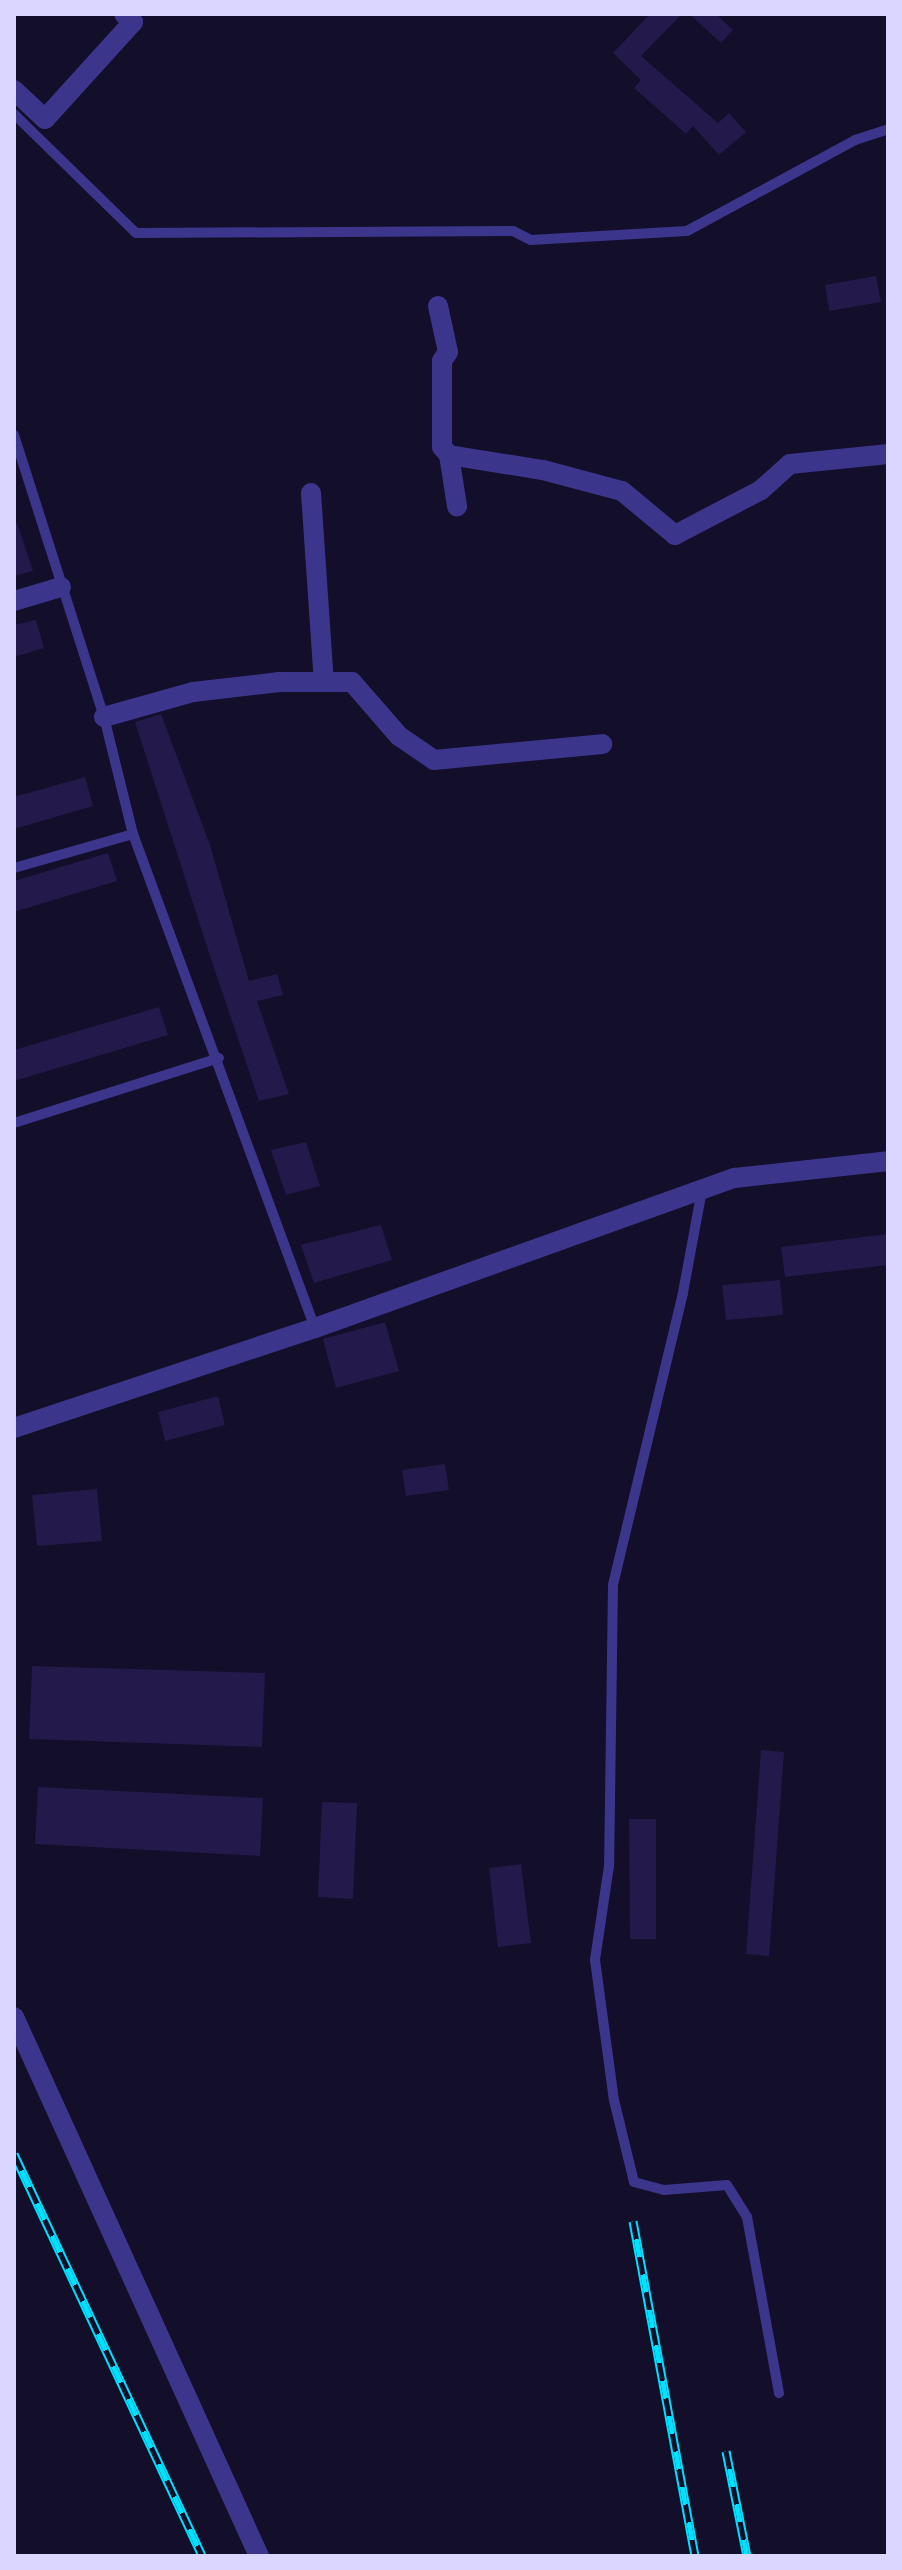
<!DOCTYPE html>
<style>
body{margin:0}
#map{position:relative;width:902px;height:2570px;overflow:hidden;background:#130e29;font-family:"Open Sans",sans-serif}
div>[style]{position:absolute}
.building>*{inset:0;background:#24194b}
.lane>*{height:10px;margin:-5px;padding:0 5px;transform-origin:5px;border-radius:5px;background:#3b368b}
.street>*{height:20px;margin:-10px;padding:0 10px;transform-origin:10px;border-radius:10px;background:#3b368b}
.rail>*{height:9px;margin-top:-4.5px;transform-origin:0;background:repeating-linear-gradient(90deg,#130e29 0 18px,#02e0ff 0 36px);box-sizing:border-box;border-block:2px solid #02e0ff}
span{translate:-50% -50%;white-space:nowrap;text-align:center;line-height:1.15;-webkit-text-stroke:8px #130e29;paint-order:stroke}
.frame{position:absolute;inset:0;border:16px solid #dbd6ff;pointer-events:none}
</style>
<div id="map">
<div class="building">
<div style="clip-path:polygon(650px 14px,682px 14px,641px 56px,718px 123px,729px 113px,746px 132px,719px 155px,693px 126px,686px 134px,634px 88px,641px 80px,613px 53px)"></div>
<div style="clip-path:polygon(689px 14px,716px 14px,733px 30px,721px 43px)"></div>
<div style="clip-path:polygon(876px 276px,881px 302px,829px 311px,825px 285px)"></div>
<div style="clip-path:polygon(17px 523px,33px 571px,14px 576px,14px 524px)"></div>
<div style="clip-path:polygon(36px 620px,44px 648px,14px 657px,14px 625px)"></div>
<div style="clip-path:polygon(161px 714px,210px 845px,249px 981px,277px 974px,283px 995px,257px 1001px,289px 1094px,259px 1101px,209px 953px,135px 722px)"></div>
<div style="clip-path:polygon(85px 777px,93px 806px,14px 829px,14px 797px)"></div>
<div style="clip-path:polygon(108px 853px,117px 881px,14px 912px,14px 881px)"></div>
<div style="clip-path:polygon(159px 1007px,168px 1035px,14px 1081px,14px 1050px)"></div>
<div style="clip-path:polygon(306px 1142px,320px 1186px,286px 1195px,271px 1150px)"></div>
<div style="clip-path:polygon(381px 1225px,392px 1260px,314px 1283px,301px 1245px)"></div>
<div style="clip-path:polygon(888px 1234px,888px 1265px,785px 1277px,781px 1247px)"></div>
<div style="clip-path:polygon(780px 1280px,783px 1315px,726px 1320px,722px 1285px)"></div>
<div style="clip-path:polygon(385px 1322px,399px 1371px,336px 1388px,323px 1339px)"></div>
<div style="clip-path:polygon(218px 1396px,225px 1425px,165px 1441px,158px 1412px)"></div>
<div style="clip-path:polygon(445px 1464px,449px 1490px,406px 1496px,402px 1470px)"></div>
<div style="clip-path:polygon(97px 1489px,102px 1541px,37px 1546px,32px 1495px)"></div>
<div style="clip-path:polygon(32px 1666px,265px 1673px,262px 1747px,29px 1739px)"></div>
<div style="clip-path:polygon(761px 1750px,784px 1752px,769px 1956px,746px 1954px)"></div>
<div style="clip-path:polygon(38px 1787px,263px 1798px,260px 1856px,35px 1844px)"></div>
<div style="clip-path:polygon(322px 1802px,357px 1803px,353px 1899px,318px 1897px)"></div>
<div style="clip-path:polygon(629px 1819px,656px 1819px,656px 1939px,630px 1939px)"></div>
<div style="clip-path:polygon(521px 1864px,531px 1943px,498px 1947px,489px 1868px)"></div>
</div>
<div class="lane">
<div style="left:14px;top:114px;width:170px;rotate:44.3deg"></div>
<div style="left:136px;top:233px;width:377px;rotate:-0.3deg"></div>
<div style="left:513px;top:231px;width:20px;rotate:27deg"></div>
<div style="left:531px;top:240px;width:156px;rotate:-3.3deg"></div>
<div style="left:687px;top:231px;width:191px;rotate:-28.4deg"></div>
<div style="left:855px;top:140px;width:35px;rotate:-18deg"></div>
<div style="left:14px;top:435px;width:296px;rotate:72.3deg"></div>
<div style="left:104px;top:717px;width:121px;rotate:76.1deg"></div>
<div style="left:133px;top:834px;width:526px;rotate:69.78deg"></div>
<div style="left:14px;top:868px;width:124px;rotate:-15.9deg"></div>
<div style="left:14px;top:1123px;width:215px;rotate:-17.6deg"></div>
<div style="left:702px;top:1190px;width:105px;rotate:100.5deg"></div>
<div style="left:683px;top:1293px;width:300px;rotate:103.5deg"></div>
<div style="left:613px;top:1585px;width:281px;rotate:90.8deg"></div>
<div style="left:609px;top:1866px;width:95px;rotate:98.5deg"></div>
<div style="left:595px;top:1960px;width:141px;rotate:82.3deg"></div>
<div style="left:614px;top:2100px;width:84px;rotate:76.3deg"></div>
<div style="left:634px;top:2182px;width:31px;rotate:15deg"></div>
<div style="left:664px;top:2190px;width:63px;rotate:-4.5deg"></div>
<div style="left:727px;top:2185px;width:38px;rotate:58deg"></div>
<div style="left:747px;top:2217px;width:179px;rotate:79.7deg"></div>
</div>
<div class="street">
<div style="left:14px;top:90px;width:42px;rotate:43.1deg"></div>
<div style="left:45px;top:119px;width:131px;rotate:-47.8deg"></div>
<div style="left:133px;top:22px;width:12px;rotate:-138deg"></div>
<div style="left:438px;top:306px;width:47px;rotate:77.7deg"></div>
<div style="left:448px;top:352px;width:11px;rotate:124deg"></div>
<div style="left:442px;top:361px;width:86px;rotate:90deg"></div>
<div style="left:442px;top:447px;width:11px;rotate:49deg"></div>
<div style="left:449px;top:455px;width:95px;rotate:9.1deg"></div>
<div style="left:543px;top:470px;width:82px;rotate:14.9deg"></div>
<div style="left:622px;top:491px;width:69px;rotate:39.7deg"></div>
<div style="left:675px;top:535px;width:97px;rotate:-27.6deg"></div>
<div style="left:761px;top:490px;width:39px;rotate:-42deg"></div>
<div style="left:790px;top:464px;width:99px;rotate:-5.8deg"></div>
<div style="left:449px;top:455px;width:52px;rotate:81.1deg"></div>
<div style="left:311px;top:493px;width:189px;rotate:86.1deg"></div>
<div style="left:14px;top:601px;width:49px;rotate:-16.6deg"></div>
<div style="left:104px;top:717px;width:92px;rotate:-15.7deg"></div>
<div style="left:193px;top:692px;width:87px;rotate:-6.6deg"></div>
<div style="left:279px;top:682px;width:73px"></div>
<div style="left:352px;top:682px;width:72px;rotate:49deg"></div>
<div style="left:399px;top:736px;width:42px;rotate:34.4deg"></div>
<div style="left:434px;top:760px;width:169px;rotate:-5.4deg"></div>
<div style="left:14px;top:1428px;width:317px;rotate:-18.4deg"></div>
<div style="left:315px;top:1328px;width:446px;rotate:-19.7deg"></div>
<div style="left:735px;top:1178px;width:154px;rotate:-6.3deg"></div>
<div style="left:14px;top:2017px;width:592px;rotate:65.56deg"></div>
</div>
<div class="rail">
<div style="left:14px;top:2154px;width:444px;rotate:64.9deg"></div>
<div style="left:633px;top:2221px;width:341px;rotate:79.5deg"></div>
<div style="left:726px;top:2451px;width:107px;rotate:78.7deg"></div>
</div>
<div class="frame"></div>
</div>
